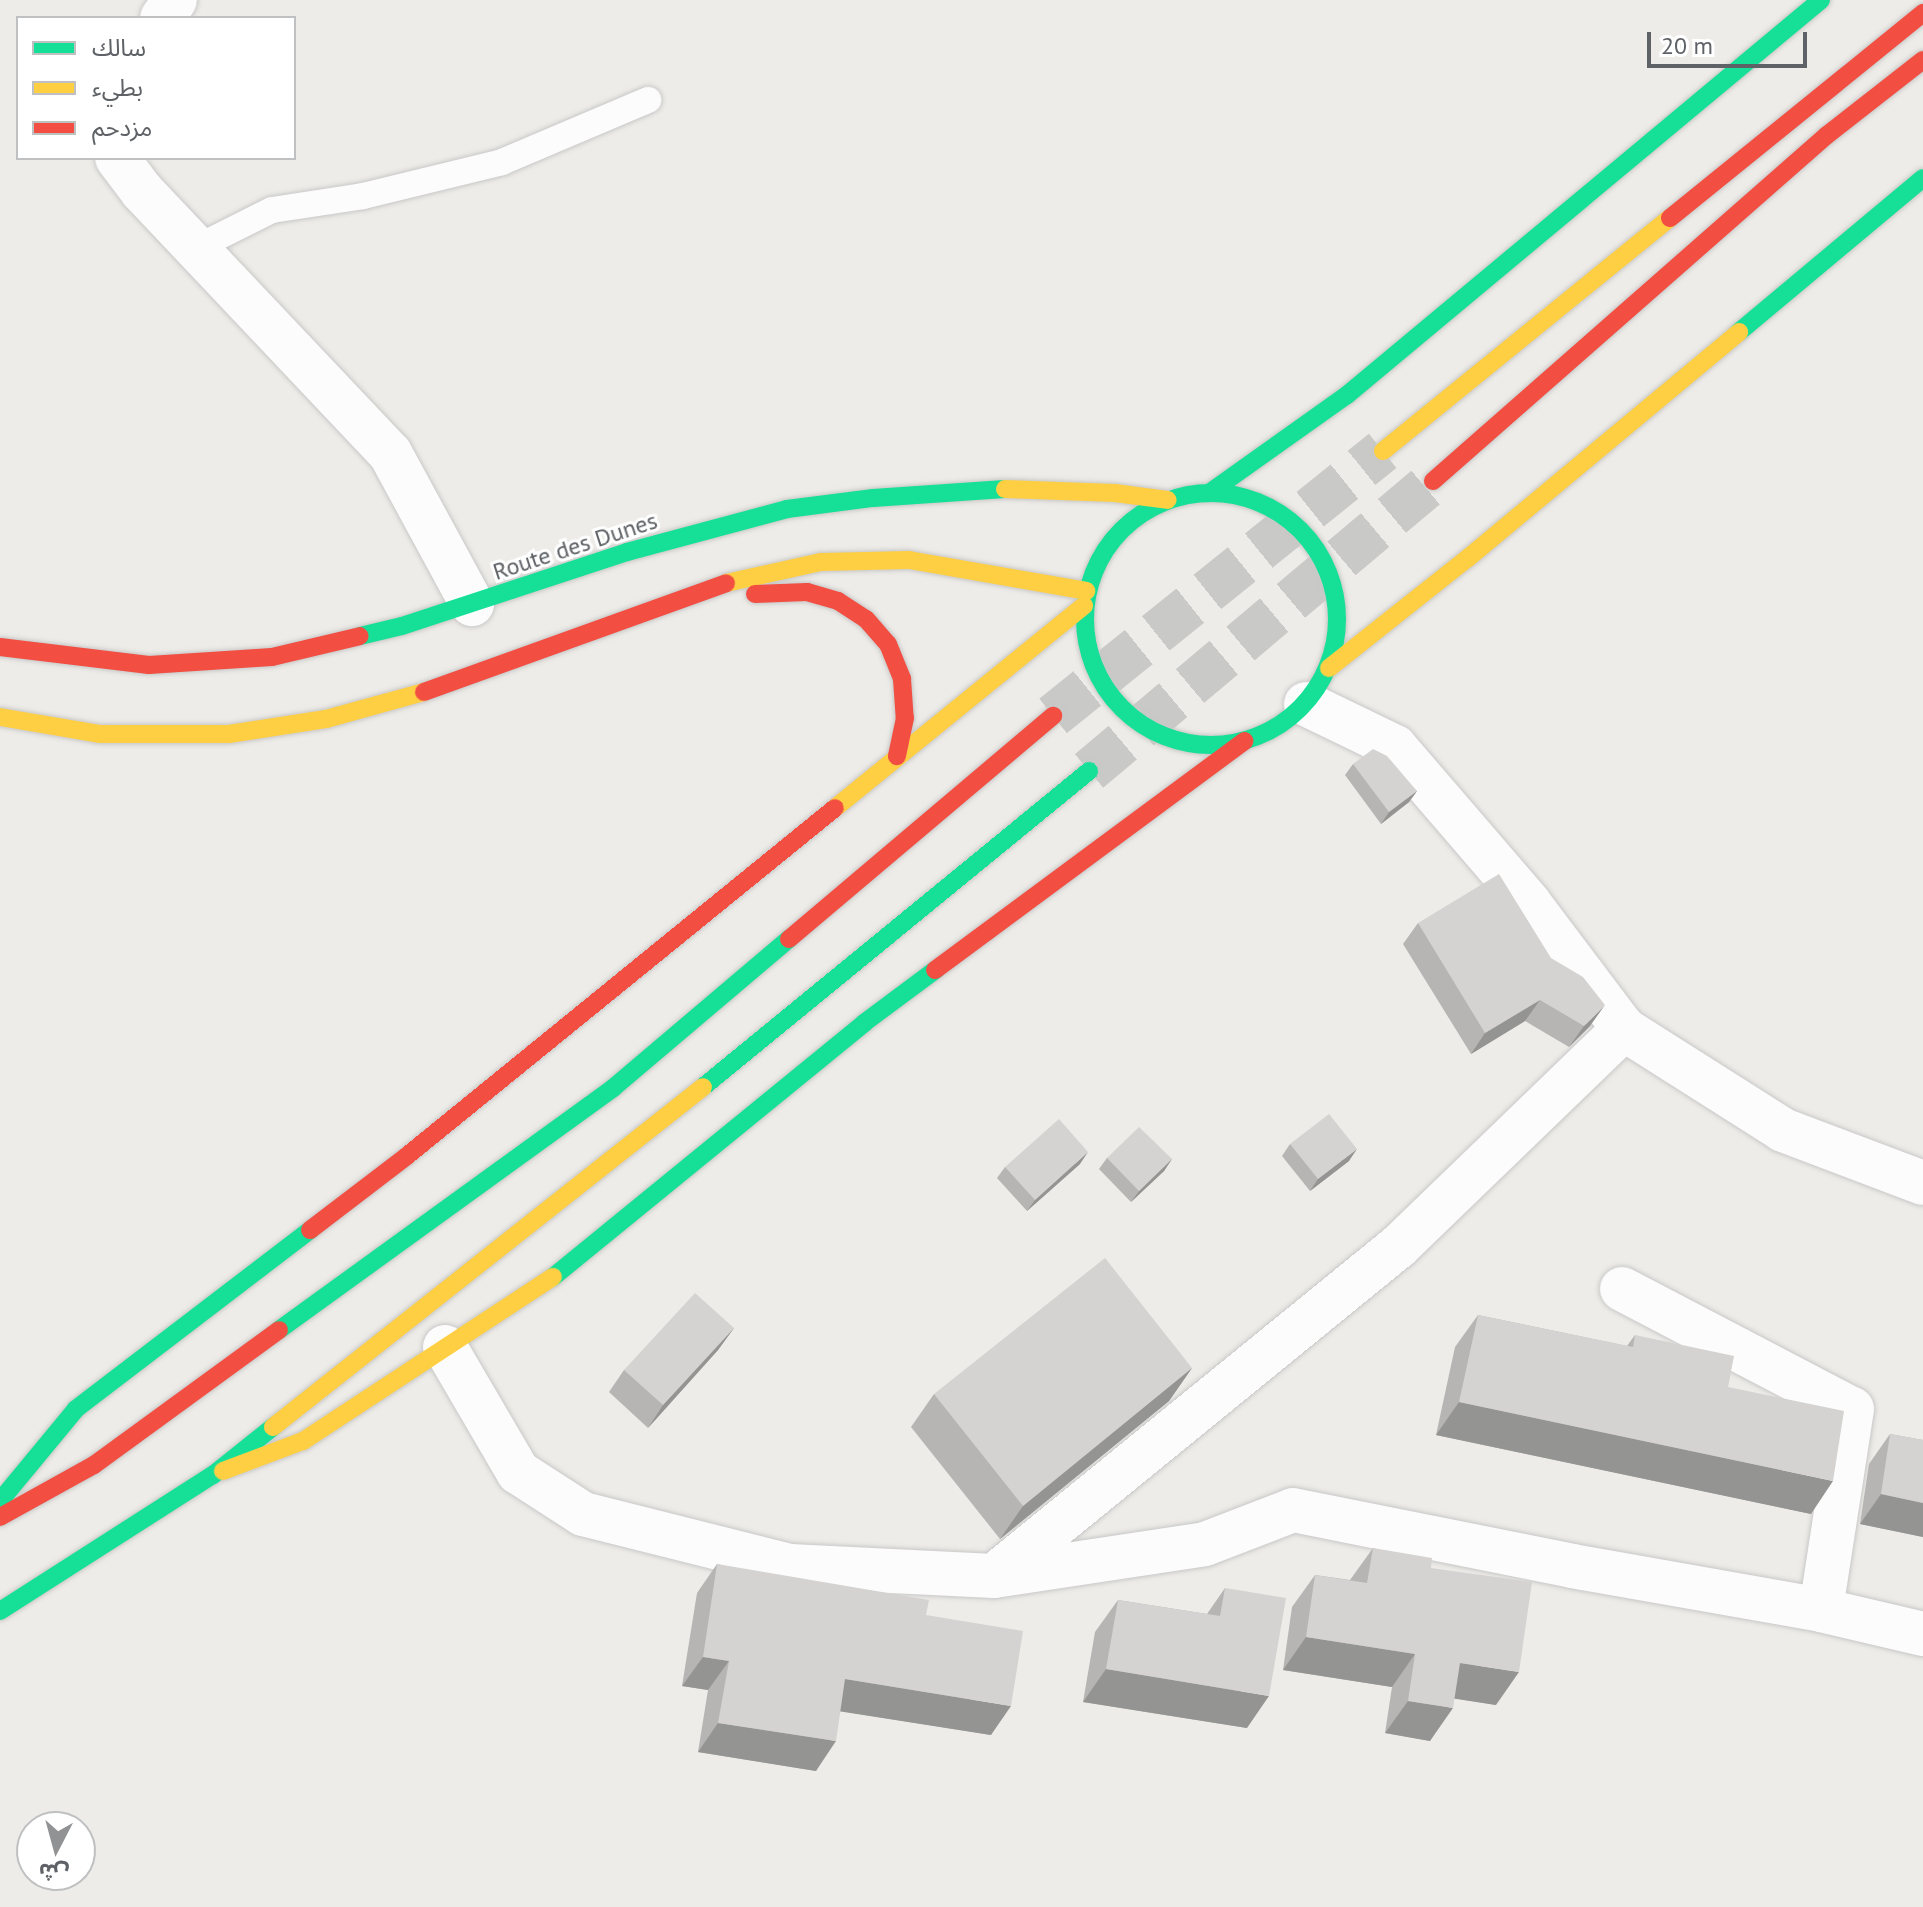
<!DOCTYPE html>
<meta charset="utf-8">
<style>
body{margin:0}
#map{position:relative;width:1923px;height:1907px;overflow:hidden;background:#edece8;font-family:"PT Sans","Noto Sans Arabic",sans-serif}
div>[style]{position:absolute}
.highway-tunnel>*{height:44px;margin-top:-22px;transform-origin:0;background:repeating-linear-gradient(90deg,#c9c9c7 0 44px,transparent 0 66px)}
.roads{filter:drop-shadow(0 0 2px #c8c8c8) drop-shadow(0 0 2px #c8c8c8)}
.lane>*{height:26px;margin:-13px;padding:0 13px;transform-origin:13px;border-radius:13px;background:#fcfcfc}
.street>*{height:44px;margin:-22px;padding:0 22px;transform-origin:22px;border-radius:22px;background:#fcfcfc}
.fast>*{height:18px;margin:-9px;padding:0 9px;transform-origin:9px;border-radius:9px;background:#16e098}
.fast>.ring{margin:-9px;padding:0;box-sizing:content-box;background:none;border:18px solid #16e098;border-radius:50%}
.slow>*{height:18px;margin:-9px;padding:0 9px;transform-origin:9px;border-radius:9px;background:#ffcf43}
.jam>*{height:18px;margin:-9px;padding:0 9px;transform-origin:9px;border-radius:9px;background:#f24e42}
.wall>*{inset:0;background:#b6b5b4}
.shaded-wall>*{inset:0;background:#949492}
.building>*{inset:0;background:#d4d3d1}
span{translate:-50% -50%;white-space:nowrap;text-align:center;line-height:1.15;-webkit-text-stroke:6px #fff;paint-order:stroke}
.street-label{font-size:24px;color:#5e6165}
.legend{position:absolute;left:16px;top:16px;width:280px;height:144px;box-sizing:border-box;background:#fff;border:2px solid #bfc0c1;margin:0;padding:10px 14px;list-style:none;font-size:24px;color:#5e6165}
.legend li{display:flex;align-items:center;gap:16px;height:40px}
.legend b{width:40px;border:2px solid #bfc0c1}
.north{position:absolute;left:16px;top:1811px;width:80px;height:80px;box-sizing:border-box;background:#fff;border:2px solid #bfc0c1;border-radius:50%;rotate:186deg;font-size:22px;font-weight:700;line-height:32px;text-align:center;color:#5e6165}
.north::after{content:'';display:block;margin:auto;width:28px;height:36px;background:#909293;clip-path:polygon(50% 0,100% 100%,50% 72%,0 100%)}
.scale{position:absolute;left:1647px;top:32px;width:160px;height:36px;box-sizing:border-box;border:4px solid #5e6165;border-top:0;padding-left:10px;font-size:24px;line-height:28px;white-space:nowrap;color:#5e6165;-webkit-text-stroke:6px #fff;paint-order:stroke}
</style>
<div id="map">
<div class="highway-tunnel">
<div style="left:1053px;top:716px;width:423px;rotate:-38.8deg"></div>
<div style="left:1089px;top:771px;width:450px;rotate:-40.1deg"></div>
</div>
<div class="roads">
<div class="lane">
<div style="left:196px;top:248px;width:85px;rotate:-26.6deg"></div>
<div style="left:272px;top:210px;width:92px;rotate:-8.7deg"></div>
<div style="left:363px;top:196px;width:143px;rotate:-13.7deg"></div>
<div style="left:502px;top:162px;width:159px;rotate:-23deg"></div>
</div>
<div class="street">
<div style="left:162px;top:18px;width:22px;rotate:-54deg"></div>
<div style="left:117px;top:158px;width:41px;rotate:52.9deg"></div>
<div style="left:142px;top:191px;width:361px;rotate:46.6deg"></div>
<div style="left:390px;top:453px;width:172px;rotate:61.5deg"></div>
<div style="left:1306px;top:704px;width:99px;rotate:25.8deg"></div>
<div style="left:1395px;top:747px;width:206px;rotate:49.3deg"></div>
<div style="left:1529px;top:903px;width:158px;rotate:53deg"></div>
<div style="left:1624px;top:1029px;width:188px;rotate:32.4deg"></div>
<div style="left:1783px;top:1130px;width:150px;rotate:20.7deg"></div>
<div style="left:1622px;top:1289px;width:259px;rotate:27.6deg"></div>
<div style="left:1852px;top:1409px;width:203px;rotate:98.8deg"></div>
<div style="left:445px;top:1347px;width:145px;rotate:59.7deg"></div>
<div style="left:518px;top:1472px;width:77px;rotate:32.9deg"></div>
<div style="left:583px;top:1514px;width:213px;rotate:14.1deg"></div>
<div style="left:790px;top:1566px;width:204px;rotate:2.8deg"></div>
<div style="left:994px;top:1576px;width:213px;rotate:-8.6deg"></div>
<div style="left:1205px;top:1544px;width:94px;rotate:-21.1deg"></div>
<div style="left:1293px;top:1510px;width:285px;rotate:11.3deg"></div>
<div style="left:1572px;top:1566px;width:253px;rotate:10deg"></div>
<div style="left:1821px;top:1610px;width:105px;rotate:13.2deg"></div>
<div style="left:995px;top:1575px;width:521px;rotate:-39.16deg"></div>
<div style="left:1399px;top:1246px;width:313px;rotate:-44deg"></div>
</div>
<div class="fast">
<div style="left:1739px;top:332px;width:240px;rotate:-39.9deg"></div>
<div class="ring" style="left:1085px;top:493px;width:234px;height:234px"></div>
<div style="left:1209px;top:493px;width:169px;rotate:-35.4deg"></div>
<div style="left:1347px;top:395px;width:617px;rotate:-39.81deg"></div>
<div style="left:360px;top:636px;width:43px;rotate:-13.4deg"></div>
<div style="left:402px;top:626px;width:237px;rotate:-18.2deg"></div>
<div style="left:627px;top:552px;width:166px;rotate:-15deg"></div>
<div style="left:787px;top:509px;width:87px;rotate:-7.3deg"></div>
<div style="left:873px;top:498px;width:132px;rotate:-3.9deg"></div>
<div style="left:703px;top:1087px;width:499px;rotate:-39.3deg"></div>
<div style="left:553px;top:1277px;width:402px;rotate:-39.2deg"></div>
<div style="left:864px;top:1023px;width:89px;rotate:-36.7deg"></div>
<div style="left:279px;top:1330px;width:412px;rotate:-35.9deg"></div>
<div style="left:613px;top:1088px;width:231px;rotate:-40.3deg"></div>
<div style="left:0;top:1501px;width:119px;rotate:-50.4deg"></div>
<div style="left:76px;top:1409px;width:295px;rotate:-37.4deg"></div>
<div style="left:0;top:1611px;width:253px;rotate:-32.6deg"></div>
<div style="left:213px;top:1475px;width:77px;rotate:-38.7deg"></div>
</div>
<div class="slow">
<div style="left:1383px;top:451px;width:370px;rotate:-39.1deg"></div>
<div style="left:1005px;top:489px;width:110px;rotate:2.1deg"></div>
<div style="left:1115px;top:493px;width:53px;rotate:7.5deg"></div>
<div style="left:726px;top:583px;width:97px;rotate:-12.5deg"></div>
<div style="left:821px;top:562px;width:88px;rotate:-1.3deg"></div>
<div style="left:909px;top:560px;width:180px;rotate:9.9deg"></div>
<div style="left:1329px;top:668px;width:177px;rotate:-38.4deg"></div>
<div style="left:1468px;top:558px;width:353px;rotate:-39.8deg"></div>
<div style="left:0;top:717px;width:102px;rotate:9.6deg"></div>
<div style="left:101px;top:734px;width:128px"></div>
<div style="left:229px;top:734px;width:98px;rotate:-8.8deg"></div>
<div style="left:326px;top:719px;width:102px;rotate:-15.4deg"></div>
<div style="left:835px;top:808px;width:321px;rotate:-39.1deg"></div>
<div style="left:273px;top:1427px;width:548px;rotate:-38.33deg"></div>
<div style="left:223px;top:1471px;width:85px;rotate:-20.6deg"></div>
<div style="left:303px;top:1441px;width:299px;rotate:-33.3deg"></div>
</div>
<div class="jam">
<div style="left:1670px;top:218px;width:326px;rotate:-39deg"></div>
<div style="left:1433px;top:481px;width:524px;rotate:-41.29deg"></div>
<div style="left:1827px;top:135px;width:122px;rotate:-38deg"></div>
<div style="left:755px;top:594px;width:52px;rotate:-2.2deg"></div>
<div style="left:807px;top:592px;width:32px;rotate:16deg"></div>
<div style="left:838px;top:601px;width:33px;rotate:33deg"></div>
<div style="left:866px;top:619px;width:33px;rotate:49deg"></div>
<div style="left:888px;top:644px;width:38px;rotate:68deg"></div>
<div style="left:902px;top:679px;width:39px;rotate:86deg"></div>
<div style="left:905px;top:718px;width:39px;rotate:102deg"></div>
<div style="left:0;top:647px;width:150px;rotate:6.9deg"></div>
<div style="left:149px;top:665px;width:123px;rotate:-3.7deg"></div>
<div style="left:272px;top:657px;width:90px;rotate:-13.4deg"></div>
<div style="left:424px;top:692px;width:321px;rotate:-19.8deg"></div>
<div style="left:789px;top:939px;width:346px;rotate:-40.2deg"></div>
<div style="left:935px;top:970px;width:385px;rotate:-36.5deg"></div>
<div style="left:310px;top:1230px;width:123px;rotate:-37.4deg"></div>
<div style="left:408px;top:1155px;width:550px;rotate:-39.1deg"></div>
<div style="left:0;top:1517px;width:107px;rotate:-29deg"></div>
<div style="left:94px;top:1465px;width:229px;rotate:-36.1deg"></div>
</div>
</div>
<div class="wall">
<div style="clip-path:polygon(1353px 764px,1417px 791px,1409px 802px,1381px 824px,1345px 775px)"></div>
<div style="clip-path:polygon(1418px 923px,1590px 1026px,1569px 1047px,1525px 1021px,1471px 1054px,1403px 944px)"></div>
<div style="clip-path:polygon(1290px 1144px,1349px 1161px,1310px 1191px,1282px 1156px)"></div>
<div style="clip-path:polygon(1107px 1158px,1172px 1159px,1164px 1171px,1131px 1202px,1099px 1169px)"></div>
<div style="clip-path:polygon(1080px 1164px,1027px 1211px,997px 1178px,1005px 1167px)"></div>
<div style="clip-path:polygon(1478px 1315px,1627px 1346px,1635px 1335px,1728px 1387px,1811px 1514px,1436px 1435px,1455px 1347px)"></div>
<div style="clip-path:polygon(734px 1328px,718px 1350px,648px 1428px,609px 1392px,624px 1370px)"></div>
<div style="clip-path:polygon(1192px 1368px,1169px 1401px,1000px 1539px,911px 1427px,934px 1394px)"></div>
<div style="clip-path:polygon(1890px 1434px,1923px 1440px,1923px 1537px,1860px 1524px,1869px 1464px)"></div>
<div style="clip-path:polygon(1373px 1548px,1431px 1568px,1496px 1705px,1454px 1698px,1430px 1741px,1385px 1733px,1392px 1687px,1283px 1670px,1292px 1607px,1315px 1575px,1350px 1580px)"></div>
<div style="clip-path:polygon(717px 1564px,926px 1615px,991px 1735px,840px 1711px,816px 1771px,698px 1752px,708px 1690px,682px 1686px,697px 1593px)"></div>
<div style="clip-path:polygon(1225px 1588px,1247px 1728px,1083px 1702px,1095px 1632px,1118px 1600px,1207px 1614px)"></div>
</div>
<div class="shaded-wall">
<div style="clip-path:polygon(1417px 791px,1409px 802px,1381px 824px,1389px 812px)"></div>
<div style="clip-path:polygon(1540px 1000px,1525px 1021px,1471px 1054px,1485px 1033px)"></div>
<div style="clip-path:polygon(1605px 1005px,1590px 1026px,1569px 1047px,1584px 1026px)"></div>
<div style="clip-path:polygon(1357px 1149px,1349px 1161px,1310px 1191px,1318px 1179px)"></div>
<div style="clip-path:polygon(1088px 1152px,1080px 1164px,1027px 1211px,1035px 1200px)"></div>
<div style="clip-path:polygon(1172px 1159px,1164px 1171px,1131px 1202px,1139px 1191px)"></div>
<div style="clip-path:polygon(734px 1328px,718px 1350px,648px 1428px,663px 1405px)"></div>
<div style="clip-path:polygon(1192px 1368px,1169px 1401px,1000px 1539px,1023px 1506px)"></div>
<div style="clip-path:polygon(1459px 1402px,1833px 1481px,1811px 1514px,1436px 1435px)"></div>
<div style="clip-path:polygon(1881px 1494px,1923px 1503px,1923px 1537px,1860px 1524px)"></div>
<div style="clip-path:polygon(1306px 1637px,1415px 1654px,1392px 1687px,1283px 1670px)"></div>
<div style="clip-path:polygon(703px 1657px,729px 1661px,708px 1690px,682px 1686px)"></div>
<div style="clip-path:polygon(1460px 1663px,1519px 1672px,1496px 1705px,1437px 1696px)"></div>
<div style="clip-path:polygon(1106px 1669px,1269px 1696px,1247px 1728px,1083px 1702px)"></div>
<div style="clip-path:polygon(845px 1679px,1011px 1706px,991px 1735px,825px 1709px)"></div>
<div style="clip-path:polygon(1408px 1701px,1453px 1708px,1430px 1741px,1385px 1733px)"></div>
<div style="clip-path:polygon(718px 1723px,836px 1741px,816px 1771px,698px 1752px)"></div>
</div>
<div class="building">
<div style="clip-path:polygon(1373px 749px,1387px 756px,1417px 791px,1389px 812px,1353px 764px)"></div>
<div style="clip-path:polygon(1499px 874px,1551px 958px,1583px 977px,1605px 1005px,1584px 1026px,1540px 1000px,1485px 1033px,1418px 923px)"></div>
<div style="clip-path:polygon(1329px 1114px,1357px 1149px,1318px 1179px,1290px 1144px)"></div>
<div style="clip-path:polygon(1059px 1119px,1088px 1152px,1035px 1200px,1005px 1167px)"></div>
<div style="clip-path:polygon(1139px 1127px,1172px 1159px,1139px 1191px,1107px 1158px)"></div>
<div style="clip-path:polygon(1105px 1258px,1192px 1368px,1023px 1506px,934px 1394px)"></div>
<div style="clip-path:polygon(695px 1293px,734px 1328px,663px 1405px,624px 1370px)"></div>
<div style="clip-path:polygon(1478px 1315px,1633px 1347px,1635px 1335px,1734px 1356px,1728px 1387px,1844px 1411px,1833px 1481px,1459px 1402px)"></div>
<div style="clip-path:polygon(1890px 1434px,1923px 1440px,1923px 1503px,1881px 1494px)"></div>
<div style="clip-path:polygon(1373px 1548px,1432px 1558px,1431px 1568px,1532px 1582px,1519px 1672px,1460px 1663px,1453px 1708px,1408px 1701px,1415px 1654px,1306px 1637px,1315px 1575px,1367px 1583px)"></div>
<div style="clip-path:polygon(717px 1564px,929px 1600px,926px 1615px,1023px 1631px,1011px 1706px,845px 1679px,836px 1741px,718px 1723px,729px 1661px,703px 1657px)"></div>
<div style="clip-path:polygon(1225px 1588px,1286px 1598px,1269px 1696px,1106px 1669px,1118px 1600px,1220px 1616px)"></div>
</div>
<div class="street-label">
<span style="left:575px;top:546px;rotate:-18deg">Route des Dunes</span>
</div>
<ul class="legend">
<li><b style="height:10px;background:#16e098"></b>سالك</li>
<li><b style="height:10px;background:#ffcf43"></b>بطيء</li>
<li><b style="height:10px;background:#f24e42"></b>مزدحم</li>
</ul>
<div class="north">ش</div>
<div class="scale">20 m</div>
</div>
